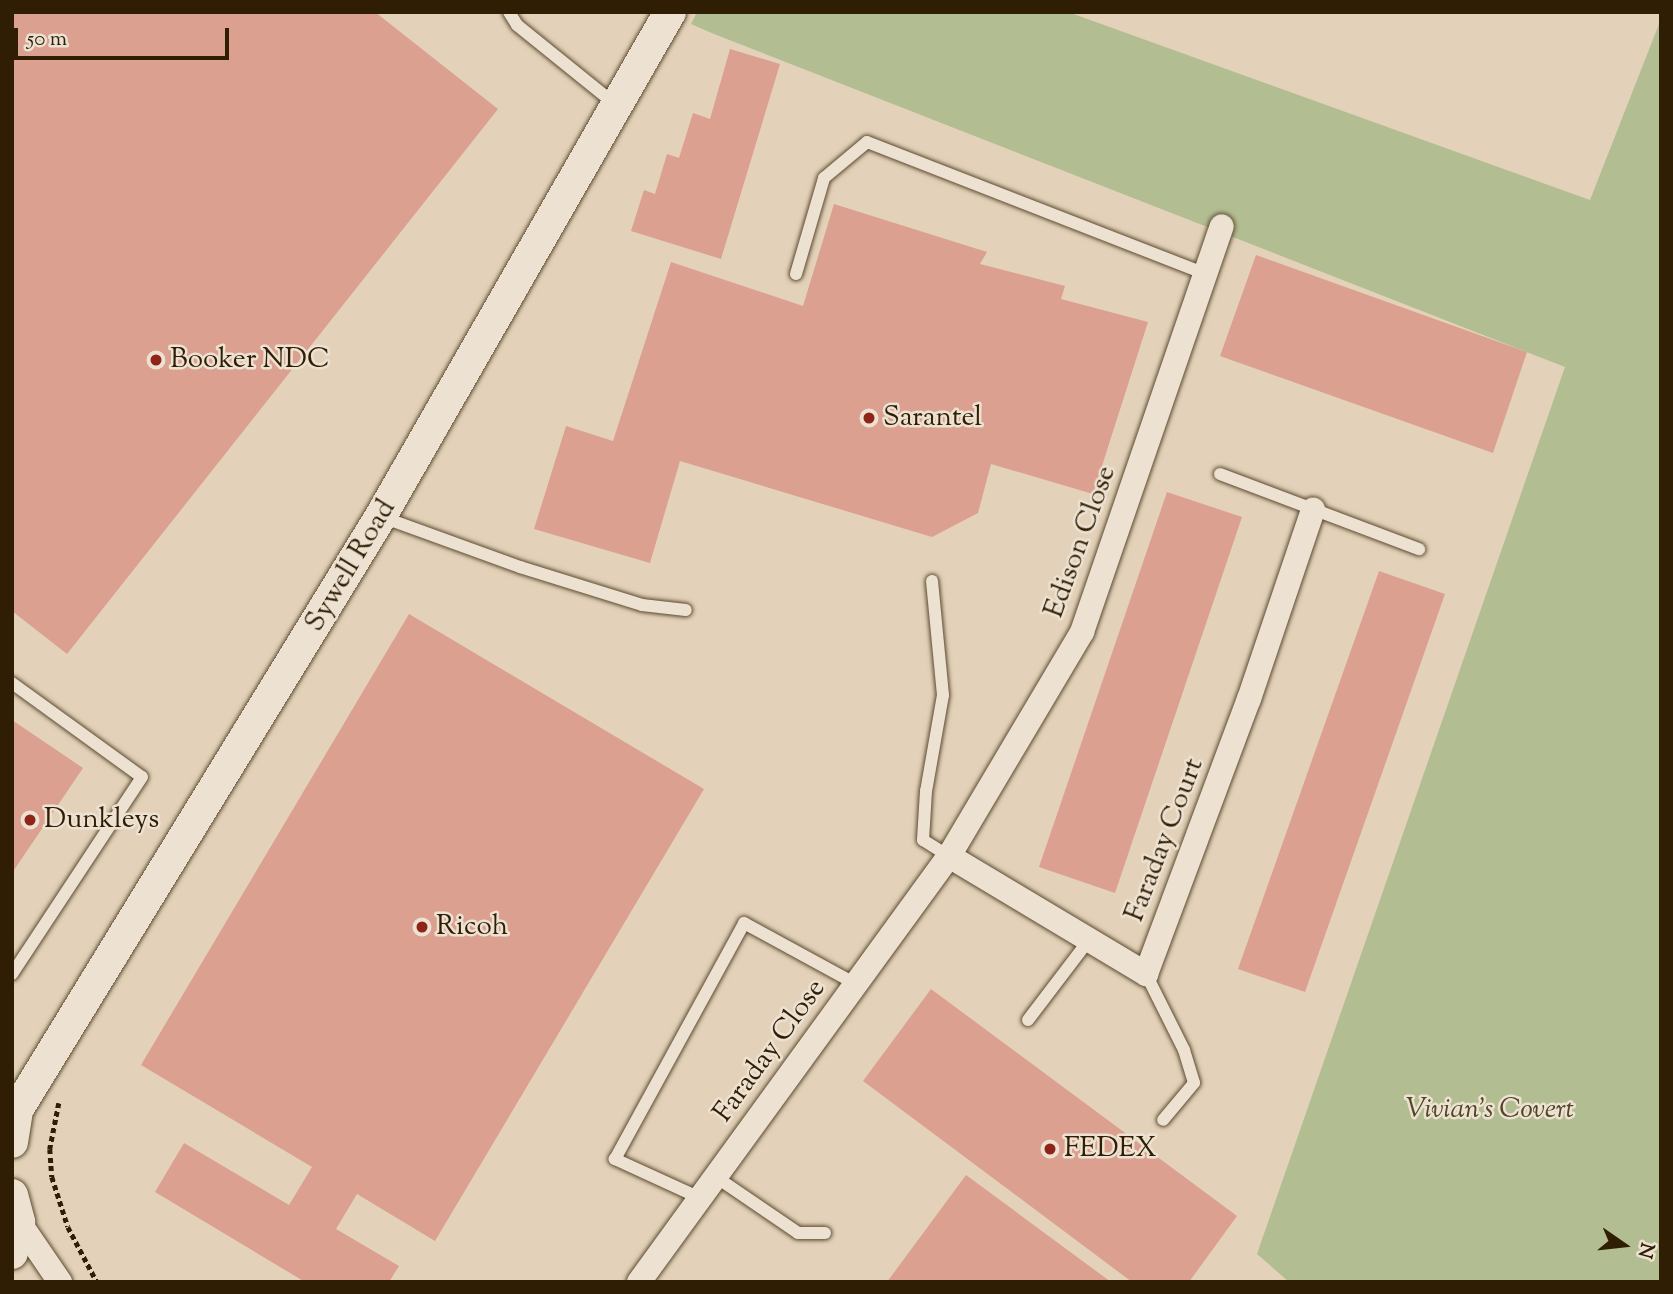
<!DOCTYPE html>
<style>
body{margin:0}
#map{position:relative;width:1673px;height:1294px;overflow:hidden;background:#e3d2b9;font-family:"Sorts Mill Goudy",serif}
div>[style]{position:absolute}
.green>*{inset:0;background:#b2bd91}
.building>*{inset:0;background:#dba090}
.path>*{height:4.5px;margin-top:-2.25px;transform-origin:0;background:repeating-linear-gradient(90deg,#2f1e04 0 5px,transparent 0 8.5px)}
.roads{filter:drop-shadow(0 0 2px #5c4b31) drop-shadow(0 0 2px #5c4b31)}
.service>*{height:12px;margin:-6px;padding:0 6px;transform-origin:6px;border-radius:6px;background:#ede2d2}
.minor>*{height:24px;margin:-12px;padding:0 12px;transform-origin:12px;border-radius:12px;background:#ede2d2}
.tertiary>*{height:32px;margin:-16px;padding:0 16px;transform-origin:16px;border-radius:16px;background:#ede2d2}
.dots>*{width:19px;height:19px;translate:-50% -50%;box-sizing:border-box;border:4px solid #ede2d2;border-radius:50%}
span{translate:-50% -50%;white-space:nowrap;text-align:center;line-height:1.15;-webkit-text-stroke:5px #ede2d2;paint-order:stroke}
.poi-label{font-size:28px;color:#2f1e04}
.left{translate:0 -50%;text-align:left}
.street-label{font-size:28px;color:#2f1e04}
.park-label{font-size:28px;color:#504627;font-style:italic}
.frame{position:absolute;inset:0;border:14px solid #2f1e04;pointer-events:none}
.north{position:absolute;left:1589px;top:1210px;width:70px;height:70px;-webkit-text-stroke:5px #ede2d2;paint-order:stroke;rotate:104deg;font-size:19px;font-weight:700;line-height:28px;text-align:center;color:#2f1e04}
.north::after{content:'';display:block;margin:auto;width:24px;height:32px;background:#2f1e04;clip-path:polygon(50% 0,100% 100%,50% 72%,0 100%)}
.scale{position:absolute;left:14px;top:28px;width:215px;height:32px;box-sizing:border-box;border:4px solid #2f1e04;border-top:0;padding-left:9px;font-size:21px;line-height:24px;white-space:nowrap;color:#2f1e04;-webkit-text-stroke:5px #ede2d2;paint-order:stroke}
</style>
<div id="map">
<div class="green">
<div style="clip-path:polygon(697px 12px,1068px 12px,1590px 200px,1661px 19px,1661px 1282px,1289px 1282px,1257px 1254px,1565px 367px,714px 34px,691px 24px)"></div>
</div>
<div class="building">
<div style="clip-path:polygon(12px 12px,375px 12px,498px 109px,67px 654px,12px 611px)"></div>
<div style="clip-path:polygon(730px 49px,780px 64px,721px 259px,631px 231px,644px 190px,655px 194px,667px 154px,679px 158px,693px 113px,710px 119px)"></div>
<div style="clip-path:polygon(834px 204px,987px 252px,980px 264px,1065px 286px,1061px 299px,1148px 322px,1093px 494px,991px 464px,978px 513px,932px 537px,680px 461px,650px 563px,534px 529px,566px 426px,613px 441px,671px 262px,803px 306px)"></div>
<div style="clip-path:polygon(1256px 255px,1527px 352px,1493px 453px,1220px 356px)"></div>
<div style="clip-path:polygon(1167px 492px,1242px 517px,1115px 893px,1039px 867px)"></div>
<div style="clip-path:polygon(1379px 571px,1445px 594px,1305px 992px,1238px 969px)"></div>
<div style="clip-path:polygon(409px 614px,704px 789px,435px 1241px,357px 1194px,336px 1229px,399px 1266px,389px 1282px,305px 1282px,155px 1192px,184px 1143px,289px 1205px,312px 1167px,141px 1065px)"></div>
<div style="clip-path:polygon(12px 720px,83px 768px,12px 873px)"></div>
<div style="clip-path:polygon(931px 989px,1237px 1216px,1189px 1282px,1132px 1282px,863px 1081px)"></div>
<div style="clip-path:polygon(966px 1175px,1111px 1282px,887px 1282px)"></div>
</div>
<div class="path">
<div style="left:59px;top:1103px;width:47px;rotate:101.1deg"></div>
<div style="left:50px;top:1149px;width:28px;rotate:86deg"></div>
<div style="left:52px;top:1177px;width:52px;rotate:72.3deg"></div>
<div style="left:68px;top:1227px;width:62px;rotate:62.2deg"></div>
</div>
<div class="roads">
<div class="service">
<div style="left:509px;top:12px;width:15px;rotate:58deg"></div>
<div style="left:517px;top:25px;width:127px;rotate:38.9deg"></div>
<div style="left:796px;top:274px;width:100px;rotate:-73.7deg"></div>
<div style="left:824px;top:178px;width:56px;rotate:-39.9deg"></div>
<div style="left:867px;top:142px;width:366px;rotate:21.3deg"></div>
<div style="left:1220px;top:474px;width:213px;rotate:20.7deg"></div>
<div style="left:382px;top:517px;width:147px;rotate:19.9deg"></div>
<div style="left:520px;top:567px;width:128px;rotate:17.3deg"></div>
<div style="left:642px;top:605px;width:44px;rotate:6.5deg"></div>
<div style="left:932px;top:581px;width:115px;rotate:84.5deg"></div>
<div style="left:943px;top:695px;width:97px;rotate:100deg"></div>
<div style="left:926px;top:791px;width:49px;rotate:93.5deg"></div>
<div style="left:923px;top:840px;width:31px;rotate:32deg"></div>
<div style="left:12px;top:683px;width:160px;rotate:35.9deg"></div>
<div style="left:142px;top:777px;width:236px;rotate:123.4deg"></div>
<div style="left:1146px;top:974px;width:85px;rotate:63.4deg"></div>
<div style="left:1184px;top:1050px;width:34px;rotate:73deg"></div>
<div style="left:1194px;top:1083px;width:48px;rotate:130deg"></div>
<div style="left:1028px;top:1020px;width:101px;rotate:-52.7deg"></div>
<div style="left:716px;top:1177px;width:99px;rotate:34.3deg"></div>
<div style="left:798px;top:1233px;width:27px"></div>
<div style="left:700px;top:1198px;width:94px;rotate:-155.4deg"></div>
<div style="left:615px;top:1159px;width:269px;rotate:-61.3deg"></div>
<div style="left:744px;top:923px;width:128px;rotate:28.6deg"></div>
</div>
<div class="minor">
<div style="left:949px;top:856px;width:230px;rotate:30.9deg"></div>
<div style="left:1146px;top:974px;width:294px;rotate:-69.5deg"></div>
<div style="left:1249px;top:699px;width:200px;rotate:-71.3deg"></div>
<div style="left:19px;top:1222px;width:73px;rotate:55.7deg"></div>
<div style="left:639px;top:1282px;width:527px;rotate:-53.96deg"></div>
<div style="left:949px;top:856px;width:261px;rotate:-59.3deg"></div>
<div style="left:1082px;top:632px;width:429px;rotate:-71deg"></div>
</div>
<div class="tertiary">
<div style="left:12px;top:1142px;width:32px;rotate:-81deg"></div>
<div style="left:17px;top:1110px;width:697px;rotate:-58.5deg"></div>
<div style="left:381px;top:516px;width:581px;rotate:-60.17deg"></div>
<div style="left:12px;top:1195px;width:28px;rotate:75deg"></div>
<div style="left:19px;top:1222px;width:32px;rotate:103deg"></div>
</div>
</div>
<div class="dots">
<div style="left:156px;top:360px;background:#8f2418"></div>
<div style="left:869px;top:418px;background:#8f2418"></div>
<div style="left:30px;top:820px;background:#8f2418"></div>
<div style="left:422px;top:927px;background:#8f2418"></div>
<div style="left:1050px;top:1149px;background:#8f2418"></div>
</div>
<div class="poi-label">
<span class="left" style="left:170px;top:360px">Booker NDC</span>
<span class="left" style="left:883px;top:418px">Sarantel</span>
<span class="left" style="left:44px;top:820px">Dunkleys</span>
<span class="left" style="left:436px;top:927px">Ricoh</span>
<span class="left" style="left:1064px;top:1149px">FEDEX</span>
</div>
<div class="street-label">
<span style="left:1081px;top:542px;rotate:-70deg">Edison Close</span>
<span style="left:351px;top:566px;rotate:-59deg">Sywell Road</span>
<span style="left:1165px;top:840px;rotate:-69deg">Faraday Court</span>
<span style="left:770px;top:1051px;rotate:-54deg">Faraday Close</span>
</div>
<div class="park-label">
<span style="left:1490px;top:1110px">Vivian's Covert</span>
</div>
<div class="frame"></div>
<div class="north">N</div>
<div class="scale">50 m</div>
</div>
